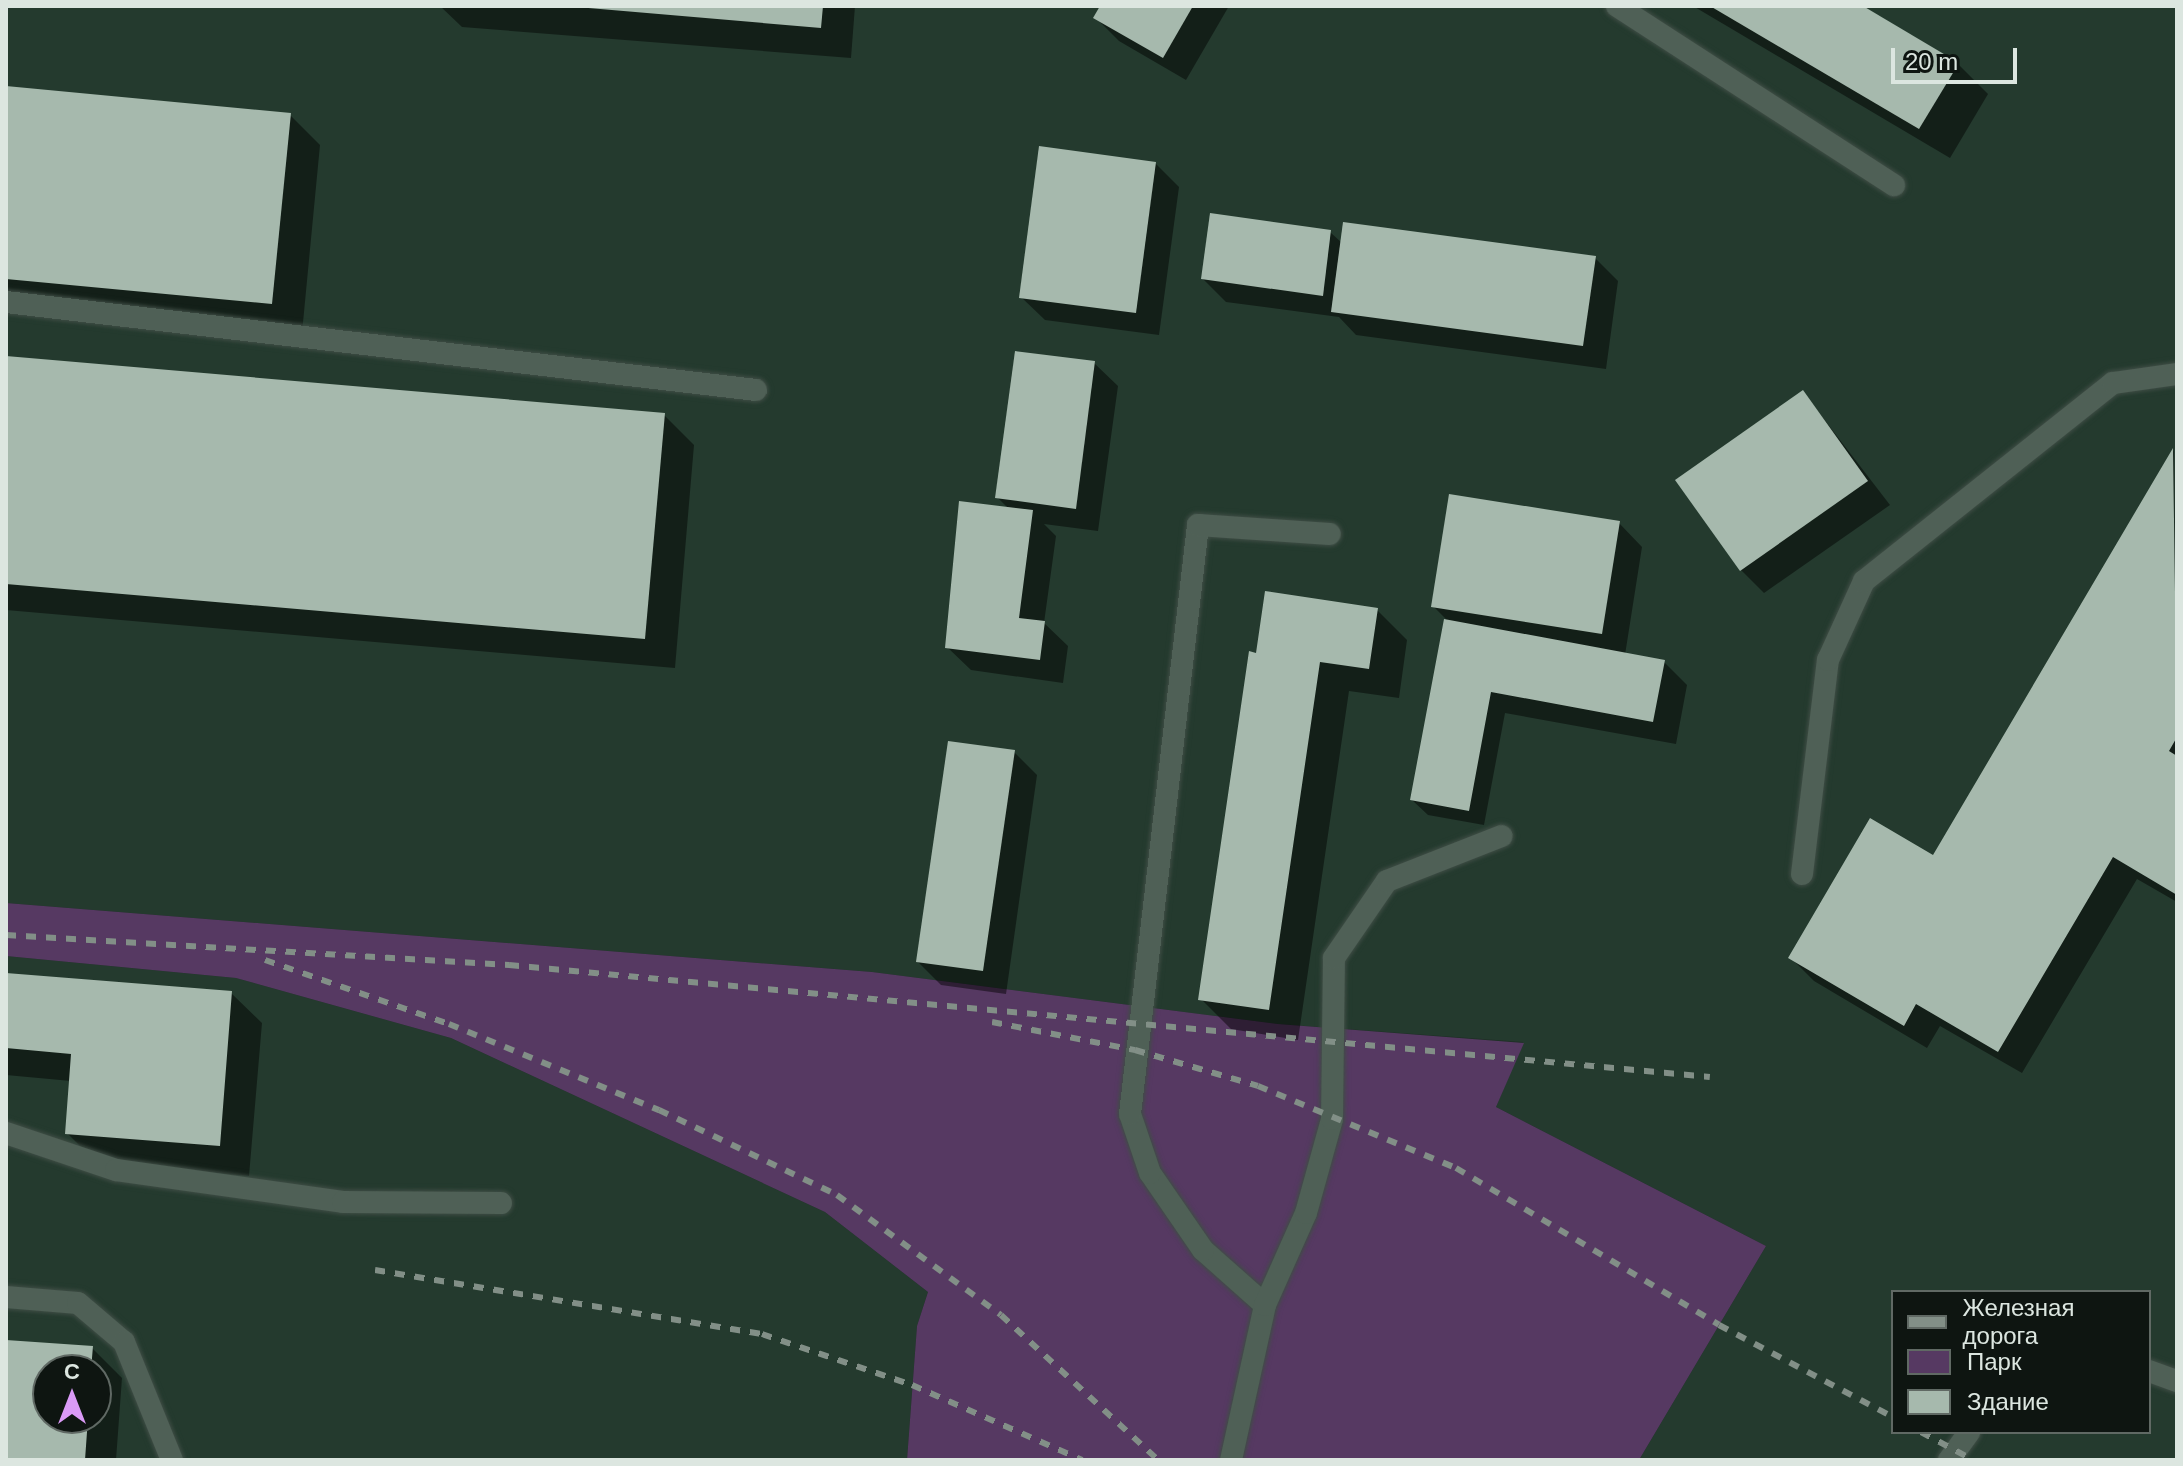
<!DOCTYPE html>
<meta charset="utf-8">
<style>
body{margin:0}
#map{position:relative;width:2183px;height:1466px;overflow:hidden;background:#1f2f26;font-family:Helvetica,sans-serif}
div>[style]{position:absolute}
.built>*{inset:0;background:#243a2e}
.green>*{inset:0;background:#563962}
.shadow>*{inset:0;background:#0007}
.building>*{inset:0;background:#a6b9ad}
.roads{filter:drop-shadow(0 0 2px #3f4d45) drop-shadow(0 0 2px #3f4d45)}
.service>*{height:22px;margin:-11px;padding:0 11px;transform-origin:11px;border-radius:11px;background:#4f6056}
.rail>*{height:6px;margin-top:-3px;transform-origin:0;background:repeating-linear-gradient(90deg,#828f87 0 10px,transparent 0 20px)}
span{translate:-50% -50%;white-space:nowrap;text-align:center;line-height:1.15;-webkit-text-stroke:8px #0e1511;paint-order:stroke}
.frame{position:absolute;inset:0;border:8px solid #dce6e0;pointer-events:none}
.legend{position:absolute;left:1891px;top:1290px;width:260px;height:144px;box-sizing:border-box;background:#0e1511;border:2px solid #606964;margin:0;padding:10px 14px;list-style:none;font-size:24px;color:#dce6e0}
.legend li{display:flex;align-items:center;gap:16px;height:40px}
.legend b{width:40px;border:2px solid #606964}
.north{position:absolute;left:32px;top:1354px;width:80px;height:80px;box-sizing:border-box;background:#0e1511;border:2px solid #606964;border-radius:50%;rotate:0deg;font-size:22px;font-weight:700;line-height:32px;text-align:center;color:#dce6e0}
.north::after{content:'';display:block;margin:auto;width:28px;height:36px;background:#da9af6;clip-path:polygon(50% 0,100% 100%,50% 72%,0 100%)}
.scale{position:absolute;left:1891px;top:48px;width:126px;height:36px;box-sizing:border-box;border:4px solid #dce6e0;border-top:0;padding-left:10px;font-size:24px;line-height:28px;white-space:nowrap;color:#dce6e0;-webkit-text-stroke:6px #0e1511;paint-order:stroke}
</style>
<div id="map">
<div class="built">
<div style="clip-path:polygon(evenodd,6px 6px,2177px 6px,2177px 1460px,1639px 1460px,1766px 1246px,1496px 1107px,1523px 1042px,1278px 1024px,872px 972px,6px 903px,6px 6px,1893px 1292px,2149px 1292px,2149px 1432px,1893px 1432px,1893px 1292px)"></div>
<div style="clip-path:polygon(evenodd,6px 956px,236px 978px,451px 1038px,825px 1212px,928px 1292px,917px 1326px,907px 1460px,6px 1460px,6px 956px,48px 1370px,96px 1370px,96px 1418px,48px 1418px,48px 1370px)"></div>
</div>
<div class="green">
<div style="clip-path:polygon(6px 903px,872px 972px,1278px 1024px,1524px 1043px,1496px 1107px,1766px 1246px,1639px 1460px,907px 1460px,917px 1326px,928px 1292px,825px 1212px,451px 1038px,236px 978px,6px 956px)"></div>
</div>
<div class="shadow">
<div style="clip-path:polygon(440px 6px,855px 6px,851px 58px,462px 27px)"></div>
<div style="clip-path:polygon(1102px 6px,1229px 6px,1186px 80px,1119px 41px,1096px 18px)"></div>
<div style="clip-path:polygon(1693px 6px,1859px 6px,1958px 64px,1988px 94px,1950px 158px)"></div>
<div style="clip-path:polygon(6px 88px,290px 115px,320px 145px,302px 333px,6px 305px)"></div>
<div style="clip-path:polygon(1155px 163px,1179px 187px,1159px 335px,1045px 320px,1021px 297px)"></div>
<div style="clip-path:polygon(1330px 232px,1342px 243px,1595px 258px,1618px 281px,1606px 369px,1356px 335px,1339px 317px,1226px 302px,1203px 279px)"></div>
<div style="clip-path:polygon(6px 358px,664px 415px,694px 445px,675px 668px,6px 610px)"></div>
<div style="clip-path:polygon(1094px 363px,1118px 386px,1098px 531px,1044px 524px,1056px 536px,1044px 623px,1068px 646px,1063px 683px,971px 670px,947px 647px,1009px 509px,997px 497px)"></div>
<div style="clip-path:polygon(1803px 392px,1890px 505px,1764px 593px,1741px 570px)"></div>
<div style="clip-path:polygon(2174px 450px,2177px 902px,2137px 879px,2022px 1073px,1940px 1026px,1927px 1048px,1814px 981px,1791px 958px,1934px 858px)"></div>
<div style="clip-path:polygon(1619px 523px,1642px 547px,1625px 655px,1664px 662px,1687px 685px,1676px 744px,1505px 713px,1484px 825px,1428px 815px,1412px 800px,1446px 619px,1433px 606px)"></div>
<div style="clip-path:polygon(1267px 593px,1377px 610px,1407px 640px,1399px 698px,1349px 691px,1298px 1040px,1231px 1029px,1201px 999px)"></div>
<div style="clip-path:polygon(1014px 752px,1037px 775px,1006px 994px,941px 985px,918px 962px)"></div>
<div style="clip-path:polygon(6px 975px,231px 993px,262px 1023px,249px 1176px,97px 1163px,67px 1133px,71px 1081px,6px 1075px)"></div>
<div style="clip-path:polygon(evenodd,6px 1342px,92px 1348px,122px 1378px,116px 1460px,6px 1460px,6px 1342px,48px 1370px,96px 1370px,96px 1418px,48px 1418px,48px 1370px)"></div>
</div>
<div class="building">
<div style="clip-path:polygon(565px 6px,823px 6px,821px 28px)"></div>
<div style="clip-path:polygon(1100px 6px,1193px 6px,1163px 58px,1093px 18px)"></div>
<div style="clip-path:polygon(1710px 6px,1863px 6px,1959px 63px,1919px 129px)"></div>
<div style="clip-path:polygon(6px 86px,291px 113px,272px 304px,6px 279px)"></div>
<div style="clip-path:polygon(1039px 146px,1156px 162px,1136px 313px,1019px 298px)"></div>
<div style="clip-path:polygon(1210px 213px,1331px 230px,1323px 296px,1201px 279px)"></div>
<div style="clip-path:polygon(1343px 222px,1596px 256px,1583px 346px,1331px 312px)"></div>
<div style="clip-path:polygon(1015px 351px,1095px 361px,1076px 509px,995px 498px)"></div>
<div style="clip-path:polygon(6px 356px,665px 413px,645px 639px,6px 584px)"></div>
<div style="clip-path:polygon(1803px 390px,1868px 481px,1740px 571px,1675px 480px)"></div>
<div style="clip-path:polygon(2173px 448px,2177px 737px,2169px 751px,2177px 756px,2177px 895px,2113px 857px,1998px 1052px,1916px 1004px,1904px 1026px,1788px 958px,1870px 818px,1933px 855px)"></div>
<div style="clip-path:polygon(1449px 494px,1620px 521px,1602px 634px,1431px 607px)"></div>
<div style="clip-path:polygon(959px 501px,1033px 510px,1019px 618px,1045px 621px,1040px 660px,945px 648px)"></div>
<div style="clip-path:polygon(1265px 591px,1378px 608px,1369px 669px,1320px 662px,1269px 1010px,1198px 1000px,1249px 651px,1256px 653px)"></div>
<div style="clip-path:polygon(1444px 619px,1665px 660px,1653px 722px,1491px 692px,1469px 811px,1410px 800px)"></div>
<div style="clip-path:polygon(948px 741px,1015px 750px,983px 971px,916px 962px)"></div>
<div style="clip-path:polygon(6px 973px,232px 991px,220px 1146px,65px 1134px,71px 1054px,6px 1048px)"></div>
<div style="clip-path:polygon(6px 1340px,93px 1346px,91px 1370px,48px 1370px,48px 1418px,88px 1418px,85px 1460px,6px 1460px)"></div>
</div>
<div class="roads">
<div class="service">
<div style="left:1617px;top:6px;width:330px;rotate:32.9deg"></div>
<div style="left:6px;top:302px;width:755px;rotate:6.69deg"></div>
<div style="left:1802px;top:874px;width:216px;rotate:-83.1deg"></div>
<div style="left:1828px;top:660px;width:87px;rotate:-65.5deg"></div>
<div style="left:1864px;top:581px;width:318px;rotate:-38.5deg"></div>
<div style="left:2113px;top:383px;width:65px;rotate:-8deg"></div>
<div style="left:6px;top:1133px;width:116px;rotate:18.6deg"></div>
<div style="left:116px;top:1170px;width:229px;rotate:8deg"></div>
<div style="left:343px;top:1202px;width:158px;rotate:0.4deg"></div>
<div style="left:6px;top:1297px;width:72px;rotate:4.8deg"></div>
<div style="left:78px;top:1303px;width:60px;rotate:40.3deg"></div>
<div style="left:124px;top:1342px;width:127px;rotate:67.9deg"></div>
<div style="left:1265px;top:1305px;width:83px;rotate:-138.4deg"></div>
<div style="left:1203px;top:1250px;width:93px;rotate:-124.5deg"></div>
<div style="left:1150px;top:1173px;width:62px;rotate:-108.7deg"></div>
<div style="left:1130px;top:1114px;width:593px;rotate:-83.41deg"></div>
<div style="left:1198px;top:525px;width:132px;rotate:3.9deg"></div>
<div style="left:2149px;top:1371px;width:30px;rotate:20deg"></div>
<div style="left:1231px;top:1460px;width:159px;rotate:-77.6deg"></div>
<div style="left:1265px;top:1305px;width:101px;rotate:-66deg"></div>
<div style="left:1306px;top:1213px;width:98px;rotate:-74.5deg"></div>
<div style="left:1332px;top:1119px;width:161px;rotate:-89.3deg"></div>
<div style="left:1334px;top:958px;width:93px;rotate:-55.5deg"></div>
<div style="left:1387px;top:881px;width:123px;rotate:-21.4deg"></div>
<div style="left:1949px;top:1460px;width:34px;rotate:-54deg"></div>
</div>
</div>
<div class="rail">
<div style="left:6px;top:935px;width:504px;rotate:3.41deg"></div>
<div style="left:509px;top:965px;width:1206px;rotate:5.33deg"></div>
<div style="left:265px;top:960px;width:195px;rotate:19.2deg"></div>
<div style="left:449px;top:1024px;width:227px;rotate:22.3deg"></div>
<div style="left:659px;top:1110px;width:197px;rotate:25.5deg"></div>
<div style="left:837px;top:1195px;width:203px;rotate:36.2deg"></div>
<div style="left:1001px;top:1315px;width:214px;rotate:42.7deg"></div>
<div style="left:992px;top:1022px;width:146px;rotate:11.1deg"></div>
<div style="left:1135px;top:1050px;width:128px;rotate:16.3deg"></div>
<div style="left:1258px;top:1086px;width:214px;rotate:22.5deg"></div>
<div style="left:1456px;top:1168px;width:306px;rotate:30.8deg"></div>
<div style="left:1719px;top:1325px;width:197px;rotate:27.9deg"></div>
<div style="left:375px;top:1270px;width:392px;rotate:9.4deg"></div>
<div style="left:762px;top:1334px;width:158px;rotate:18.8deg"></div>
<div style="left:912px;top:1385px;width:186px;rotate:23.8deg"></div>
<div style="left:1921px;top:1432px;width:59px;rotate:28.3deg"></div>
</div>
<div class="frame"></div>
<ul class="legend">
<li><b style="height:10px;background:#828f87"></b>Железная дорога</li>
<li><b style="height:22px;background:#563962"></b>Парк</li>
<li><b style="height:22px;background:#a6b9ad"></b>Здание</li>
</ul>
<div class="north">С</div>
<div class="scale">20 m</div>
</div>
